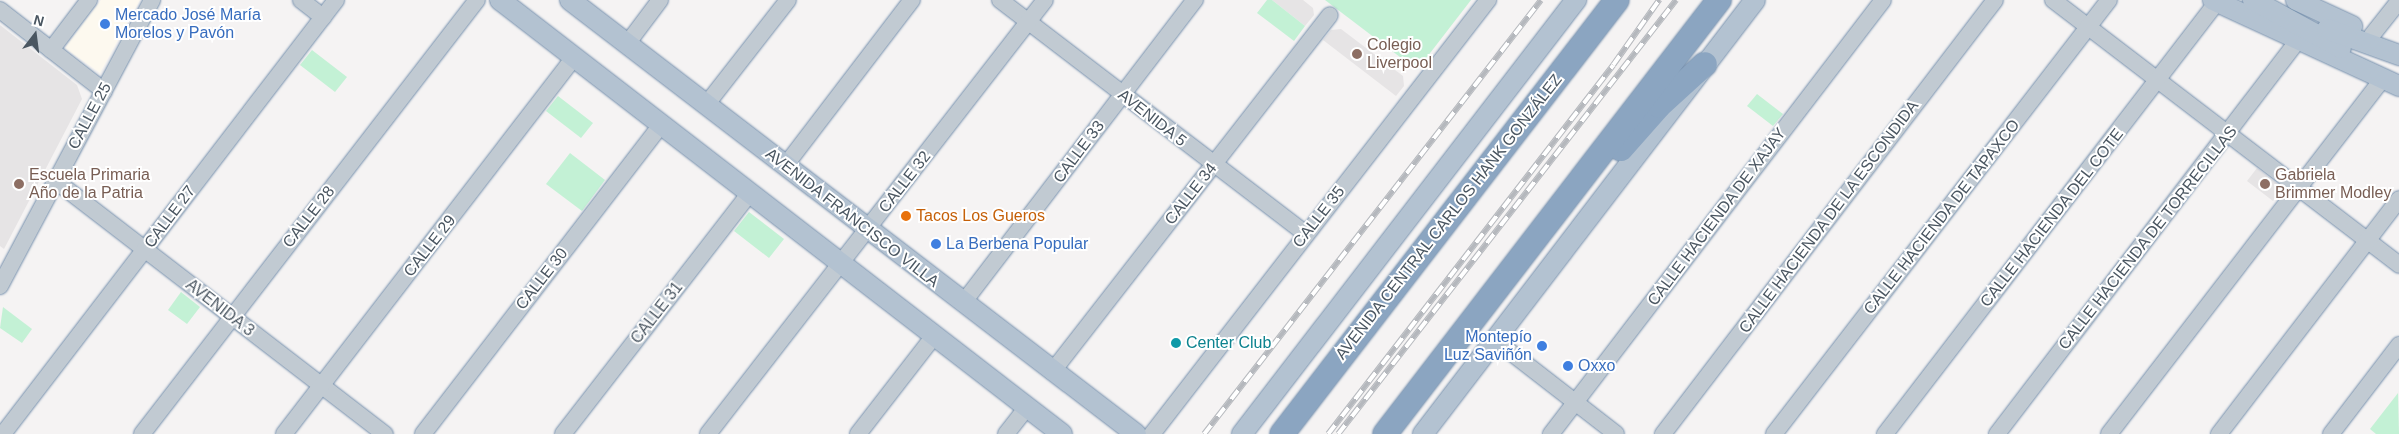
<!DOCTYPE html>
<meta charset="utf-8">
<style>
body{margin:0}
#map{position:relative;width:2399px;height:434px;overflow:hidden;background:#f5f3f3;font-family:Arial,sans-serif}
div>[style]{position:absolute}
.commercial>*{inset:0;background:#fdf9ef}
.education>*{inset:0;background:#e6e4e5}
.green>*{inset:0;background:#c3f1d5}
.roads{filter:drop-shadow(0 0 1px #7690ad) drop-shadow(0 0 1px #7690ad)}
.minor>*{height:16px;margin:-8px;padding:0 8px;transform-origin:8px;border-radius:8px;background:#c1cad2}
.major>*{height:20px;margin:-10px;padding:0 10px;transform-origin:10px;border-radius:10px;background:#b3c2d1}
.highway>*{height:24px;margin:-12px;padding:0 12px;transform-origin:12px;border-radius:12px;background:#8ba5c1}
.rail>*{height:5.5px;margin-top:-2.75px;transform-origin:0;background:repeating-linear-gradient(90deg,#fff 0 11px,#b5b8bd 0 22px);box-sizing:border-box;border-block:1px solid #b5b8bd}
.dots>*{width:14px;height:14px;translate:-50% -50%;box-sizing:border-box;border:2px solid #fff;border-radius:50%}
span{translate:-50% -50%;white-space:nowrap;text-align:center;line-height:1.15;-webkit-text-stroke:4px #fff;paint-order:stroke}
.shop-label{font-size:16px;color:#366cbe}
.left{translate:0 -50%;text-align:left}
.right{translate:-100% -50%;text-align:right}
.education-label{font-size:16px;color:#785e54}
.street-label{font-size:16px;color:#4a5661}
.food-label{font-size:16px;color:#c56008}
.culture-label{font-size:16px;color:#0d838f}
.north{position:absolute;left:10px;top:10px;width:50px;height:50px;-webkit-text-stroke:4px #fff;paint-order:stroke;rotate:15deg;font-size:14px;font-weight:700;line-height:20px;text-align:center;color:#4a5661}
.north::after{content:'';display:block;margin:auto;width:18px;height:22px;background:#4a5661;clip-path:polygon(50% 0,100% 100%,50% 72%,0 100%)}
</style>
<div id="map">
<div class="commercial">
<div style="clip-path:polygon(101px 0,140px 0,100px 73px,65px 48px)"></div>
</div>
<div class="education">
<div style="clip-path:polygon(1272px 0,1303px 0,1313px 8px,1314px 15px,1305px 26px)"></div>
<div style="clip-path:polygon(0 25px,77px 85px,82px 99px,4px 249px,0 246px)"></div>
<div style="clip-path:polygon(1341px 29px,1403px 76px,1404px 86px,1396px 96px,1323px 40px,1331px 30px)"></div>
<div style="clip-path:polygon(2257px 168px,2283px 188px,2273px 201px,2247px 181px)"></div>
</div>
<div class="green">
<div style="clip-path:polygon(1267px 0,1272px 0,1305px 26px,1294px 41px,1257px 13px)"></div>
<div style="clip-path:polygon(1325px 0,1471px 0,1417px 70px)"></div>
<div style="clip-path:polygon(312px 50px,347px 77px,335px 92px,300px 65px)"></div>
<div style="clip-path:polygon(1757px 94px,1783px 114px,1773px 126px,1747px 106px)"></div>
<div style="clip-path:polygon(558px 96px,593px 123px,581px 138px,546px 111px)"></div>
<div style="clip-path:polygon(570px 153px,605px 180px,582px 211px,546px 184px)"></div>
<div style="clip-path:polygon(749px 212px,784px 239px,769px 258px,734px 231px)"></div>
<div style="clip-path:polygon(181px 292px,200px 307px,187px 324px,168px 310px)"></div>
<div style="clip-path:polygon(3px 307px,32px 329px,22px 343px,0 328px)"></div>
<div style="clip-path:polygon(2398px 393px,2399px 434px,2376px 434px,2370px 429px)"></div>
</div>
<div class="roads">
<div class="minor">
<div style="left:301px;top:0;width:28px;rotate:38deg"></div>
<div style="left:1000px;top:0;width:385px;rotate:37.4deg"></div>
<div style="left:2053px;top:0;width:436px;rotate:37.4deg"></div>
<div style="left:0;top:10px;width:132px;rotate:37.9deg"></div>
<div style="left:2372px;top:35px;width:43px;rotate:-51.5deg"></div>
<div style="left:627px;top:44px;width:55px;rotate:-53.1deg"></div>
<div style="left:51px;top:50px;width:63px;rotate:-52.8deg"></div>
<div style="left:706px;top:105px;width:133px;rotate:-52deg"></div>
<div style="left:785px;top:166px;width:209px;rotate:-52.6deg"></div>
<div style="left:56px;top:181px;width:415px;rotate:37.6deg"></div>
<div style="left:0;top:286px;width:324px;rotate:-62deg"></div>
<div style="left:963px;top:303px;width:382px;rotate:-52.6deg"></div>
<div style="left:1495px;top:340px;width:153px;rotate:37.8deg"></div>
<div style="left:1052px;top:372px;width:452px;rotate:-52.1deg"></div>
<div style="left:3px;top:434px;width:547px;rotate:-52.5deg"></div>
<div style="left:142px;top:434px;width:548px;rotate:-52.34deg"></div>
<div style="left:284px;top:434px;width:476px;rotate:-52.4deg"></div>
<div style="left:423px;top:434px;width:391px;rotate:-52.4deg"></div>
<div style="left:563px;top:434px;width:305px;rotate:-52.2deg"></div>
<div style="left:708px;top:434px;width:549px;rotate:-52.17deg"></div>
<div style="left:858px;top:434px;width:124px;rotate:-52.2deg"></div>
<div style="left:1006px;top:434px;width:34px;rotate:-52deg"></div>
<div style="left:1152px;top:434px;width:549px;rotate:-52.25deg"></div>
<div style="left:1551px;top:434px;width:546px;rotate:-52.58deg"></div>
<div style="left:1663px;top:434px;width:546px;rotate:-52.58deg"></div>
<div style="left:1774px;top:434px;width:548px;rotate:-52.34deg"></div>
<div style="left:1885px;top:434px;width:545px;rotate:-52.46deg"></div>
<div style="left:1997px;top:434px;width:495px;rotate:-52.6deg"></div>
<div style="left:2109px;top:434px;width:449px;rotate:-52.4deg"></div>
<div style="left:2219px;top:434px;width:296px;rotate:-52.5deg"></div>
<div style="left:2331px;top:434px;width:112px;rotate:-52.6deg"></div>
</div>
<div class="major">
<div style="left:500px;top:0;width:710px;rotate:37.68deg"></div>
<div style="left:570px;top:0;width:713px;rotate:37.48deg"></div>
<div style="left:2213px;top:0;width:205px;rotate:24.8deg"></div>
<div style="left:2253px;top:0;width:100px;rotate:28.6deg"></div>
<div style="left:2296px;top:0;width:62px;rotate:24.9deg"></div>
<div style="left:2327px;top:29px;width:77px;rotate:19.9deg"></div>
<div style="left:1242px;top:434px;width:548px;rotate:-52.42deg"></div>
<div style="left:1423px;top:434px;width:546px;rotate:-52.58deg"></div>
</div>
<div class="highway">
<div style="left:1621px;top:149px;width:57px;rotate:-48.5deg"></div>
<div style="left:1659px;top:106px;width:62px;rotate:-42.4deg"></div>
<div style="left:1282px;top:434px;width:548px;rotate:-52.34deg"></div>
<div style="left:1385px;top:434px;width:548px;rotate:-52.42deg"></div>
</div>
</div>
<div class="rail">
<div style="left:1204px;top:434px;width:549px;rotate:-52.17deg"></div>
<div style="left:1328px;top:434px;width:466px;rotate:-52.3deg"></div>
<div style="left:1613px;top:65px;width:80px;rotate:-54.7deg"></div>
<div style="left:1338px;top:434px;width:550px;rotate:-52.09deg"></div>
</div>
<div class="dots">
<div style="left:105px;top:24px;background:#3f7fe0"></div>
<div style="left:1357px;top:54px;background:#8d6e63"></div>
<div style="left:19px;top:184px;background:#8d6e63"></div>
<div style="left:2265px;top:184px;background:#8d6e63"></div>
<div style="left:906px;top:216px;background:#e8710a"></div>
<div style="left:936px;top:244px;background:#3f7fe0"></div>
<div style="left:1176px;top:343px;background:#0f9aa8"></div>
<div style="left:1542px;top:346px;background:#3f7fe0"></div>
<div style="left:1568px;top:366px;background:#3f7fe0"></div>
</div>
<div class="shop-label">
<span class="left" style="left:115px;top:24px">Mercado José María<br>Morelos y Pavón</span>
<span class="left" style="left:946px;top:244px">La Berbena Popular</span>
<span class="right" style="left:1532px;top:346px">Montepío<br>Luz Saviñón</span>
<span class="left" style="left:1578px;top:366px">Oxxo</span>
</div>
<div class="education-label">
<span class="left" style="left:1367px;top:54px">Colegio<br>Liverpool</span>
<span class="left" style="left:29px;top:184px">Escuela Primaria<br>Año de la Patria</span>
<span class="left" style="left:2275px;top:184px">Gabriela<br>Brimmer Modley</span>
</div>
<div class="street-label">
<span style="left:90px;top:116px;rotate:-62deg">CALLE 25</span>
<span style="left:1152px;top:118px;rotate:38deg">AVENIDA 5</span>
<span style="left:1079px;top:152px;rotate:-53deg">CALLE 33</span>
<span style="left:905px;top:182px;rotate:-52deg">CALLE 32</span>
<span style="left:1191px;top:194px;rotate:-52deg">CALLE 34</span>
<span style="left:170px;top:217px;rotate:-53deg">CALLE 27</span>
<span style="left:309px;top:217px;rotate:-52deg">CALLE 28</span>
<span style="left:1319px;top:217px;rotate:-52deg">CALLE 35</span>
<span style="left:1449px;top:217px;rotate:-52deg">AVENIDA CENTRAL CARLOS HANK GONZÁLEZ</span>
<span style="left:1717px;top:217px;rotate:-53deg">CALLE HACIENDA DE XAJAY</span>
<span style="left:1829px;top:217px;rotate:-53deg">CALLE HACIENDA DE LA ESCONDIDA</span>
<span style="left:1942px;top:217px;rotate:-52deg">CALLE HACIENDA DE TAPAXCO</span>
<span style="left:852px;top:218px;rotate:38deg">AVENIDA FRANCISCO VILLA</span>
<span style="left:2052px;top:218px;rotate:-52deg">CALLE HACIENDA DEL COTE</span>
<span style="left:2148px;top:238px;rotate:-52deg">CALLE HACIENDA DE TORRECILLAS</span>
<span style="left:430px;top:246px;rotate:-52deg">CALLE 29</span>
<span style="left:542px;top:279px;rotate:-52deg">CALLE 30</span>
<span style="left:220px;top:308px;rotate:38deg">AVENIDA 3</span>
<span style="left:657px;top:313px;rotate:-52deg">CALLE 31</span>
</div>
<div class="food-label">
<span class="left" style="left:916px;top:216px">Tacos Los Gueros</span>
</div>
<div class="culture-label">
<span class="left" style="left:1186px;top:343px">Center Club</span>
</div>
<div class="north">N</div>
</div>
